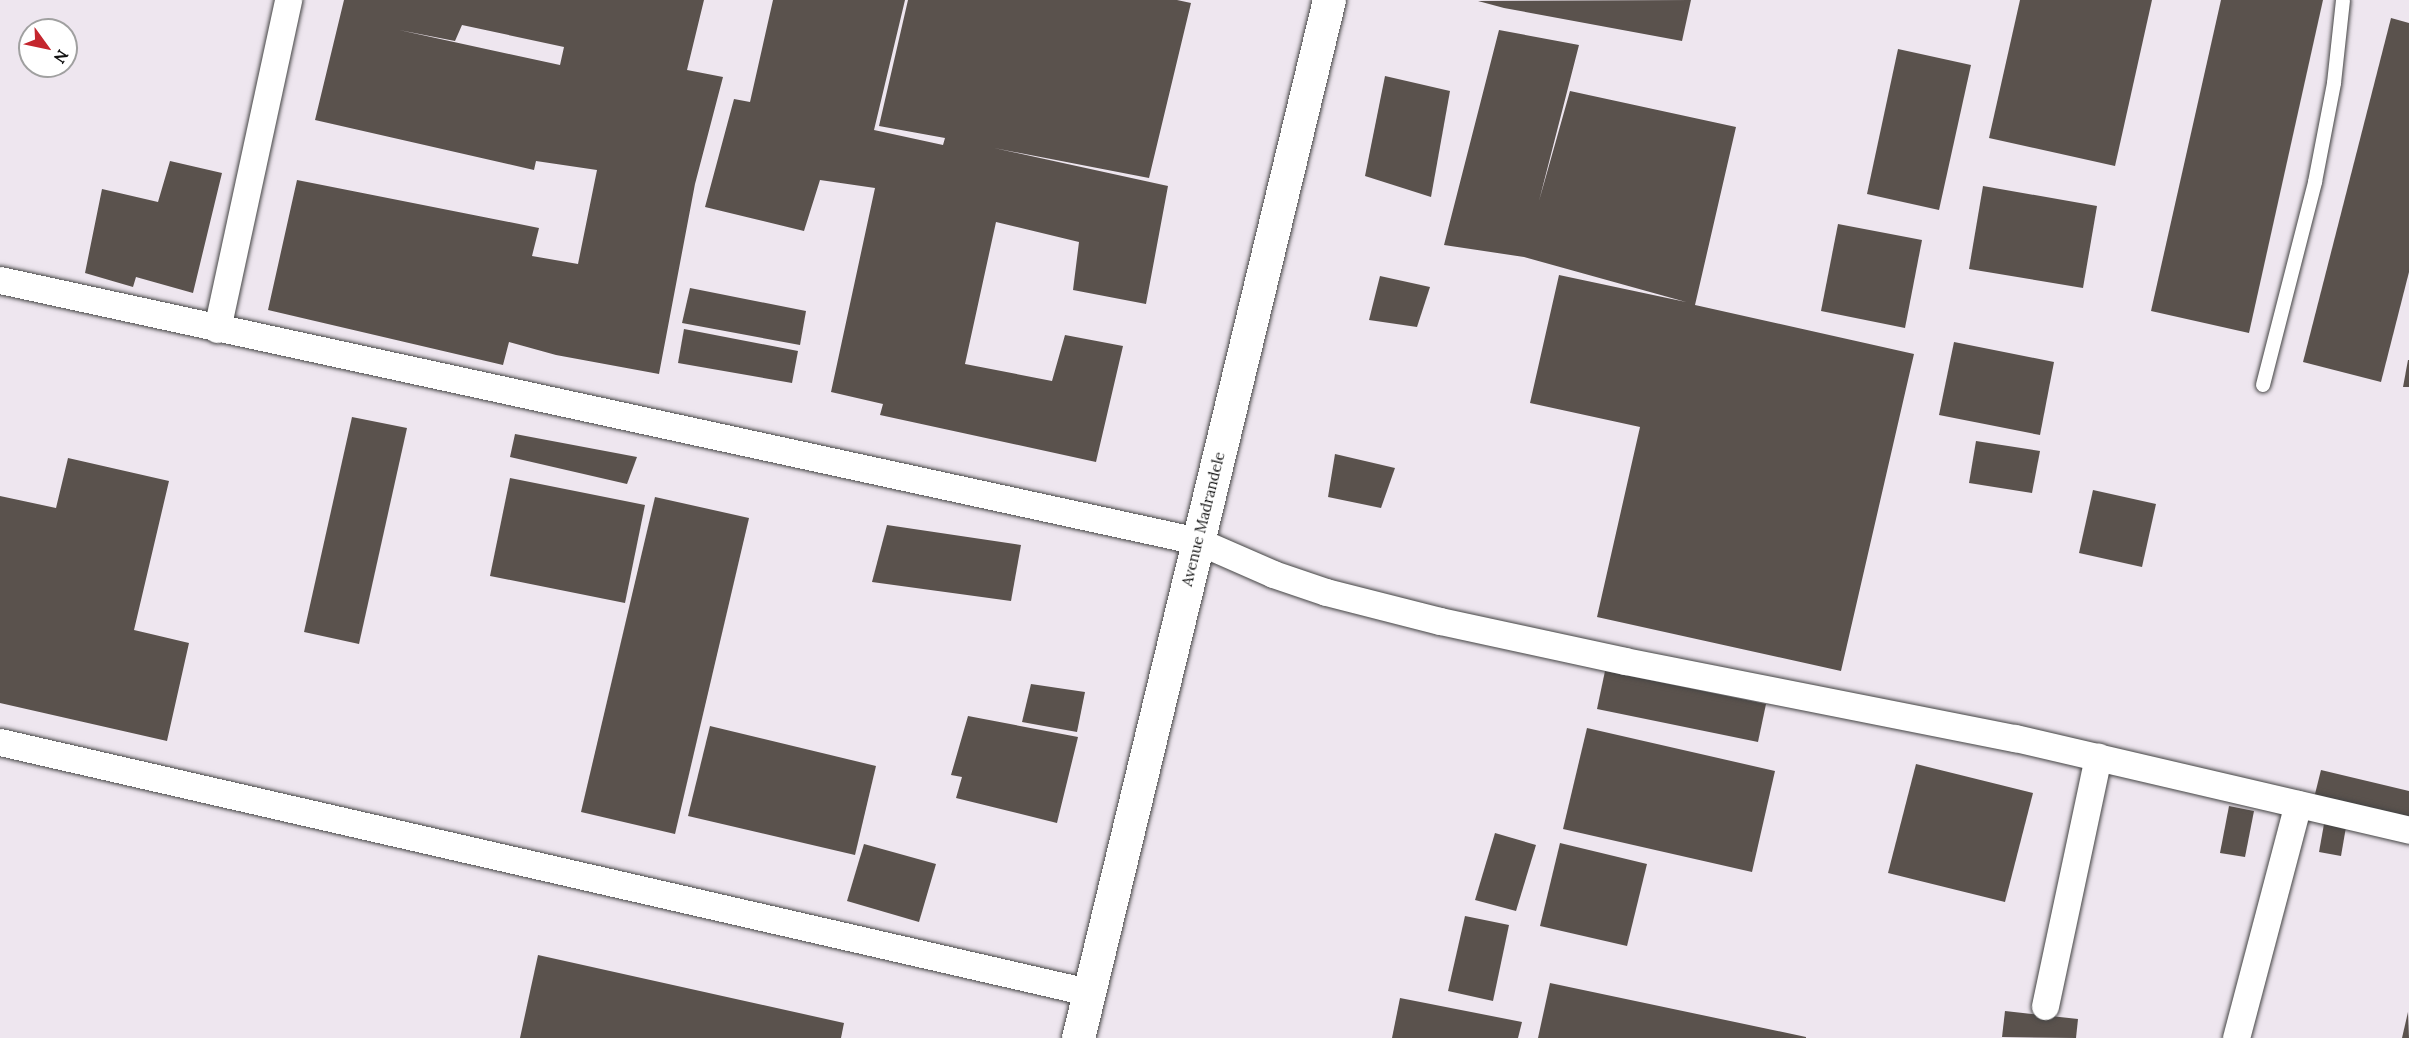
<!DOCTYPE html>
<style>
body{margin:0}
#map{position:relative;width:2409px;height:1038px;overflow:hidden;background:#fffdf5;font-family:Lora,serif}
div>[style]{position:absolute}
.industrial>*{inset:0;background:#eee6ef}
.building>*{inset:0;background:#5a524d}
.roads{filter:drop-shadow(0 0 2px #444) drop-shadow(0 0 2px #444)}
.service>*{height:14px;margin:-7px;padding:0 7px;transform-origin:7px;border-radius:7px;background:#fff}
.minor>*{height:27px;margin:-13.5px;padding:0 13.5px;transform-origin:13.5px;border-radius:13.5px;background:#fff}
.tertiary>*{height:33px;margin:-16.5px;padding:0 16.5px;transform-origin:16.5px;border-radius:16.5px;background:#fff}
span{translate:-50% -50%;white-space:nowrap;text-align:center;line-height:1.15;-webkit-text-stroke:6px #fff;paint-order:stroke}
.street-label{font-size:15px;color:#111}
.north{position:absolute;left:18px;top:18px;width:60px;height:60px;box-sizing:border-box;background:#fff;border:2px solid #a0a0a0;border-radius:50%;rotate:123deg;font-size:16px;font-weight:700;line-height:24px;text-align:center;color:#111}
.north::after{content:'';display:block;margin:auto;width:21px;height:27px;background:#c4262e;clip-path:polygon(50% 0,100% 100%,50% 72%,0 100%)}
</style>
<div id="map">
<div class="industrial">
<div style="clip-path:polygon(evenodd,0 0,2409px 0,2409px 1038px,0 1038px,0 0,30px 30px,66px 30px,66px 66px,30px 66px,30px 30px)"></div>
</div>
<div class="building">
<div style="clip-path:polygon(evenodd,344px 0,704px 0,687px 70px,723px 77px,695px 184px,659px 374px,556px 355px,509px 342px,503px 365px,268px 310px,297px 180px,539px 228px,532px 256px,578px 264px,597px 170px,536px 161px,534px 170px,315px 120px,344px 0,462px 25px,564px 47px,560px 65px,399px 30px,455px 41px,462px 25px)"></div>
<div style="clip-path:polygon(773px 0,905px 0,874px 130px,943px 145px,945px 138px,879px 126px,908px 0,1177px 0,1191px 3px,1149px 178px,994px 148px,1168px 186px,1146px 304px,1073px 290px,1079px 242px,996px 222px,965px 364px,1052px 381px,1065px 335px,1123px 346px,1096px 462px,880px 415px,883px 404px,831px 392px,875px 188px,820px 180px,804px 231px,705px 207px,734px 99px,750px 102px)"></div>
<div style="clip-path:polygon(1691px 0,1682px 41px,1504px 8px,1478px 1px)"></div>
<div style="clip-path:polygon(2020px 0,2152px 0,2115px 166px,1989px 138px)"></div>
<div style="clip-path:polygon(2221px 0,2323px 0,2249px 333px,2151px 311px)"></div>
<div style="clip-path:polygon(2391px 18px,2409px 23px,2409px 272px,2381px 382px,2303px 362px)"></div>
<div style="clip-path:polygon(1499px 30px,1579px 45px,1539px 201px,1570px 91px,1736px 127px,1695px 305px,1914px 354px,1841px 671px,1597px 617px,1640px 427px,1530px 403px,1559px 275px,1686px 302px,1524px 257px,1444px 245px)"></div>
<div style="clip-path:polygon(1898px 49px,1971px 65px,1939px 210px,1867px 194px)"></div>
<div style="clip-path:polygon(1385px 76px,1450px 91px,1431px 197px,1365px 176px)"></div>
<div style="clip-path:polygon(170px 161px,222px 173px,193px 293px,136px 277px,133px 287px,85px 273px,102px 189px,158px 202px)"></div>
<div style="clip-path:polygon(1983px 186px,2097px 206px,2083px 288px,1969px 269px)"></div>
<div style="clip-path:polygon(1838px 224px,1922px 240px,1905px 328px,1821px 311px)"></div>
<div style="clip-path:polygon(1380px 276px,1430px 287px,1417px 327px,1369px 320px)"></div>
<div style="clip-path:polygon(690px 288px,806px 311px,800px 345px,682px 323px)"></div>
<div style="clip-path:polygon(684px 329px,798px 351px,792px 383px,678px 363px)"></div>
<div style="clip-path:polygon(1954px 342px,2054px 362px,2040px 435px,1939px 415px)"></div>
<div style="clip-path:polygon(2408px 360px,2409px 360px,2409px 387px,2403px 387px)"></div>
<div style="clip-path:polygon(352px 417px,407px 428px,359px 644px,304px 632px)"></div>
<div style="clip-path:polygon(515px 434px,637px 457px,627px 484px,510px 457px)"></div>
<div style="clip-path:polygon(1976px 441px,2040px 451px,2032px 493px,1969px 483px)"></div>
<div style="clip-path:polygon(1335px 454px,1395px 468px,1381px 508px,1328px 497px)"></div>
<div style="clip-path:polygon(68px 458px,169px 481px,134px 630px,189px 643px,167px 741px,0 703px,0 496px,56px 508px)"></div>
<div style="clip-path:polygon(510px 478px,645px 505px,625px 603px,490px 576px)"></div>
<div style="clip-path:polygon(2093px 490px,2156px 504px,2142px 567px,2079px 553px)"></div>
<div style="clip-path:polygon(655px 497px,749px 518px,675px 834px,581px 812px)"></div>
<div style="clip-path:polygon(887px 525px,1021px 545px,1011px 601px,872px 582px)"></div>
<div style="clip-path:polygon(1605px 671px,1766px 704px,1758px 742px,1597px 709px)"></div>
<div style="clip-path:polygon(1031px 684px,1085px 692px,1077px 732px,1022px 722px)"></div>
<div style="clip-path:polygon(968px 716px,1078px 737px,1057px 823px,956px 798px,962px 777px,951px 775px)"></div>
<div style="clip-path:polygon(710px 726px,876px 766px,855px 855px,688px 816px)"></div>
<div style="clip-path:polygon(1587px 728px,1775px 771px,1752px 872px,1563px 829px)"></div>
<div style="clip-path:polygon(1916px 764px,2033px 793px,2005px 902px,1888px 873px)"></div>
<div style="clip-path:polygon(2321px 770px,2409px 791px,2409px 820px,2314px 798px)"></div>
<div style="clip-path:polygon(2229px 806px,2254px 811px,2245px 857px,2220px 853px)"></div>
<div style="clip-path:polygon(2324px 824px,2346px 827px,2341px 856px,2319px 852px)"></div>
<div style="clip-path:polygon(1495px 833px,1536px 845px,1516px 911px,1475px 900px)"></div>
<div style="clip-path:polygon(1560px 843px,1647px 864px,1627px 946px,1540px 926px)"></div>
<div style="clip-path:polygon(864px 844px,936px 864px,919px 922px,847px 901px)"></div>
<div style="clip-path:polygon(1465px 916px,1509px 925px,1493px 1001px,1448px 991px)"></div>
<div style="clip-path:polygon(538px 955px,844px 1023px,841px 1038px,520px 1038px)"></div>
<div style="clip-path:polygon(1550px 983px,1806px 1037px,1806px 1038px,1538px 1038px)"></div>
<div style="clip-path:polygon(1400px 998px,1522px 1022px,1518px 1038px,1392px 1038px)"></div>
<div style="clip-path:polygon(2005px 1011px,2078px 1019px,2076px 1038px,2002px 1037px)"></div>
<div style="clip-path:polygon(2408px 1012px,2409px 1038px,2402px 1038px)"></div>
</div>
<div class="roads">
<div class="service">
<div style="left:2263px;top:385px;width:210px;rotate:-75.6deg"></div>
<div style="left:2315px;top:182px;width:101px;rotate:-79.1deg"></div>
<div style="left:2334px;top:83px;width:83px;rotate:-83.8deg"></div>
</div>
<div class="minor">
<div style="left:0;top:280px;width:1226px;rotate:12.29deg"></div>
<div style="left:1198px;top:541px;width:82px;rotate:23.7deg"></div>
<div style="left:1273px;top:574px;width:56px;rotate:18.8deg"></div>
<div style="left:1326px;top:592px;width:118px;rotate:14.3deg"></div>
<div style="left:1440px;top:621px;width:189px;rotate:12.2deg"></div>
<div style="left:1625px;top:661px;width:398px;rotate:11.2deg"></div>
<div style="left:2015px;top:738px;width:405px;rotate:13.1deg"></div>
<div style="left:217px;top:329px;width:337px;rotate:-77.8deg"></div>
<div style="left:0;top:742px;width:1116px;rotate:12.94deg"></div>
<div style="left:2045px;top:1006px;width:255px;rotate:-78deg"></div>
<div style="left:2236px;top:1038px;width:242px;rotate:-75.2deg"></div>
</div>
<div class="tertiary">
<div style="left:1078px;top:1038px;width:1068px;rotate:-76.41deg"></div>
</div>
</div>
<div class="street-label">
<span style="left:1203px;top:519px;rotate:-76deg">Avenue Madrandele</span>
</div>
<div class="north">N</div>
</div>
